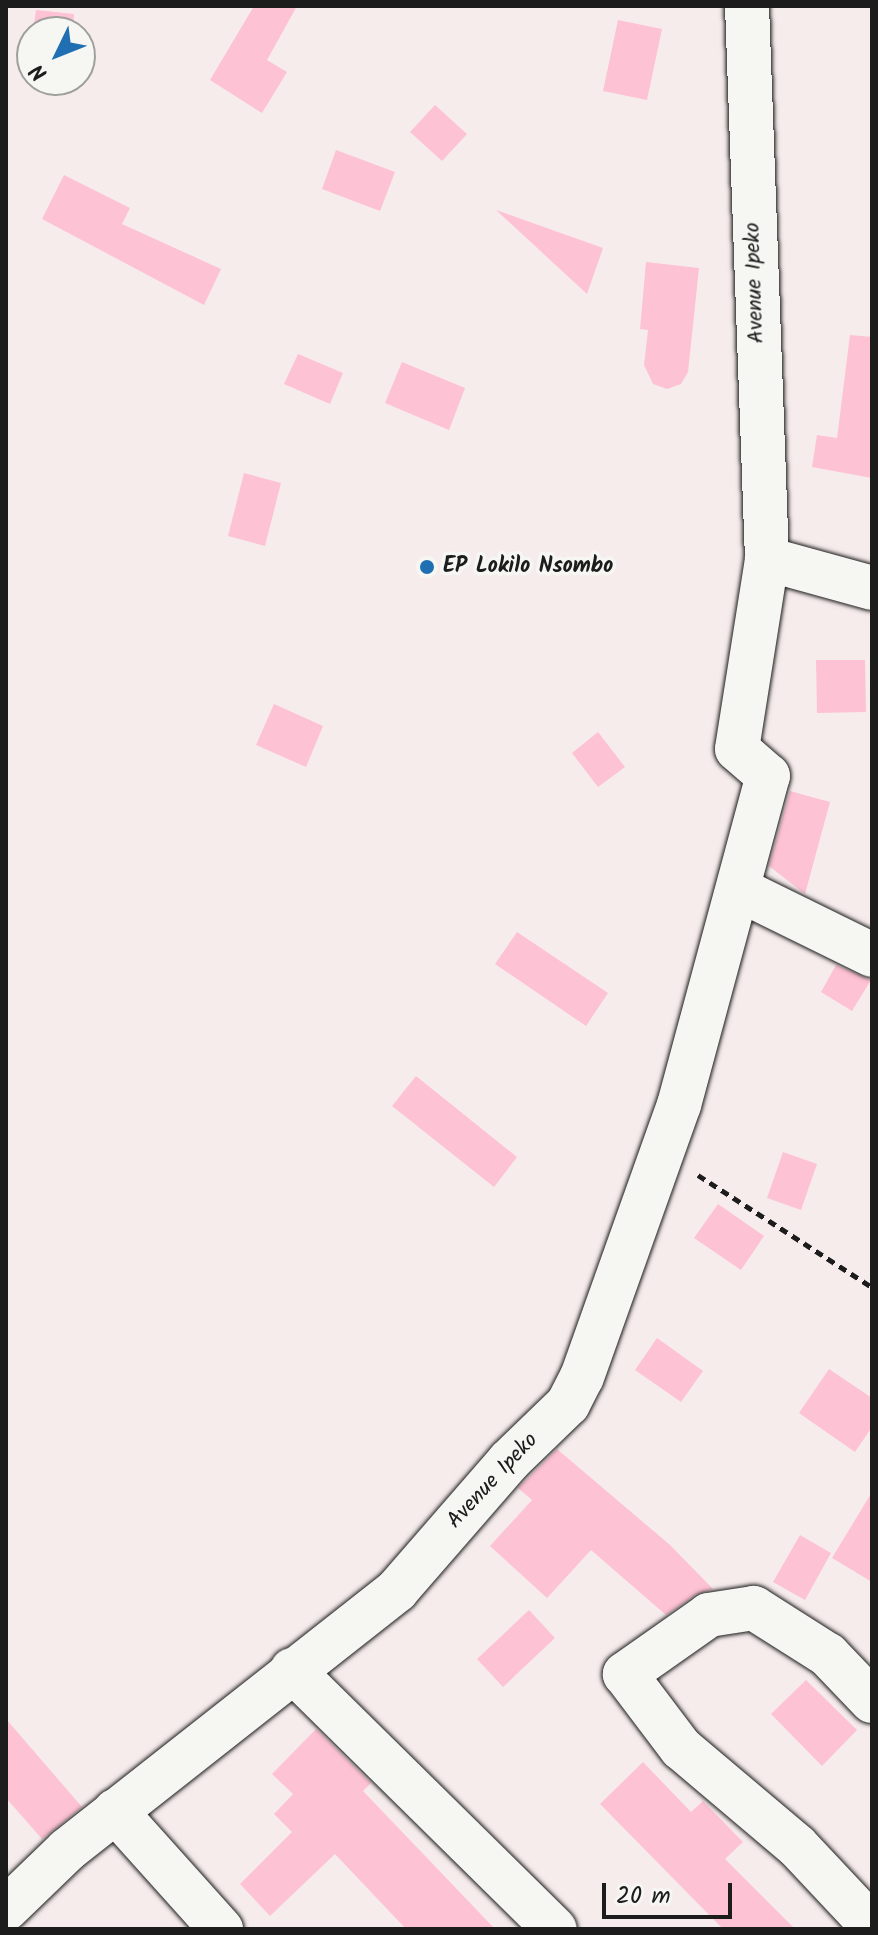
<!DOCTYPE html>
<style>
body{margin:0}
#map{position:relative;width:878px;height:1935px;overflow:hidden;background:#f7ecec;font-family:Kalam,sans-serif}
div>[style]{position:absolute}
.building>*{inset:0;background:#fdc2d4}
.path>*{height:5px;margin-top:-2.5px;transform-origin:0;background:repeating-linear-gradient(90deg,#1c1c1c 0 8px,transparent 0 14px)}
.roads{filter:drop-shadow(0 0 2px #1c1c1c) drop-shadow(0 0 2px #1c1c1c)}
.minor>*{height:44px;margin:-22px;padding:0 22px;transform-origin:22px;border-radius:22px;background:#f6f6f2}
.dots>*{width:22px;height:22px;translate:-50% -50%;box-sizing:border-box;border:4px solid #f6f6f2;border-radius:50%}
span{translate:-50% -50%;white-space:nowrap;text-align:center;line-height:1.15;-webkit-text-stroke:7px #f6f6f2;paint-order:stroke}
.street-label{font-size:22px;color:#1c1c1c}
.poi-label{font-size:22px;color:#1c1c1c;font-weight:700}
.left{translate:0 -50%;text-align:left}
.frame{position:absolute;inset:0;border:8px solid #1c1c1c;pointer-events:none}
.north{position:absolute;left:16px;top:16px;width:80px;height:80px;box-sizing:border-box;background:#f6f6f2;border:2px solid #9f9f9c;border-radius:50%;rotate:227deg;font-size:22px;font-weight:700;line-height:32px;text-align:center;color:#1c1c1c}
.north::after{content:'';display:block;margin:auto;width:28px;height:36px;background:#1f6fb2;clip-path:polygon(50% 0,100% 100%,50% 72%,0 100%)}
.scale{position:absolute;left:602px;top:1883px;width:130px;height:36px;box-sizing:border-box;border:4px solid #1c1c1c;border-top:0;padding-left:10px;font-size:24px;line-height:28px;white-space:nowrap;color:#1c1c1c;-webkit-text-stroke:6px #f6f6f2;paint-order:stroke}
</style>
<div id="map">
<div class="building">
<div style="clip-path:polygon(254px 6px,297px 6px,267px 60px,287px 72px,262px 113px,210px 80px)"></div>
<div style="clip-path:polygon(36px 10px,74px 14px,73px 32px,33px 32px)"></div>
<div style="clip-path:polygon(618px 20px,662px 29px,647px 100px,603px 91px)"></div>
<div style="clip-path:polygon(32px 45px,32px 80px,68px 80px,67px 87px,28px 83px)"></div>
<div style="clip-path:polygon(435px 105px,467px 134px,442px 161px,410px 132px)"></div>
<div style="clip-path:polygon(336px 150px,395px 172px,380px 211px,322px 189px)"></div>
<div style="clip-path:polygon(64px 175px,130px 208px,122px 224px,221px 269px,204px 305px,42px 219px)"></div>
<div style="clip-path:polygon(496px 210px,603px 248px,587px 294px)"></div>
<div style="clip-path:polygon(646px 262px,699px 268px,688px 372px,681px 384px,667px 389px,653px 384px,644px 365px,648px 330px,640px 329px)"></div>
<div style="clip-path:polygon(850px 335px,872px 337px,872px 478px,812px 467px,817px 435px,837px 438px)"></div>
<div style="clip-path:polygon(298px 354px,343px 373px,330px 404px,284px 384px)"></div>
<div style="clip-path:polygon(402px 362px,465px 388px,449px 430px,385px 403px)"></div>
<div style="clip-path:polygon(244px 473px,281px 483px,265px 546px,228px 536px)"></div>
<div style="clip-path:polygon(816px 660px,865px 660px,866px 712px,817px 713px)"></div>
<div style="clip-path:polygon(274px 704px,323px 726px,306px 767px,256px 745px)"></div>
<div style="clip-path:polygon(598px 732px,625px 767px,598px 787px,572px 753px)"></div>
<div style="clip-path:polygon(790px 791px,830px 802px,805px 894px,769px 866px)"></div>
<div style="clip-path:polygon(517px 932px,608px 993px,586px 1026px,495px 964px)"></div>
<div style="clip-path:polygon(836px 965px,871px 980px,852px 1011px,821px 992px)"></div>
<div style="clip-path:polygon(416px 1076px,517px 1157px,494px 1187px,392px 1106px)"></div>
<div style="clip-path:polygon(783px 1152px,817px 1164px,801px 1210px,767px 1198px)"></div>
<div style="clip-path:polygon(718px 1204px,764px 1236px,741px 1270px,694px 1238px)"></div>
<div style="clip-path:polygon(657px 1338px,703px 1371px,681px 1402px,635px 1370px)"></div>
<div style="clip-path:polygon(829px 1369px,872px 1398px,872px 1427px,855px 1452px,799px 1413px)"></div>
<div style="clip-path:polygon(557px 1449px,670px 1545px,713px 1589px,695px 1595px,666px 1615px,591px 1550px,547px 1598px,490px 1546px,532px 1500px,518px 1488px)"></div>
<div style="clip-path:polygon(872px 1492px,872px 1582px,832px 1558px)"></div>
<div style="clip-path:polygon(800px 1535px,831px 1553px,805px 1600px,773px 1582px)"></div>
<div style="clip-path:polygon(529px 1610px,555px 1638px,503px 1687px,477px 1659px)"></div>
<div style="clip-path:polygon(806px 1680px,857px 1730px,822px 1766px,771px 1714px)"></div>
<div style="clip-path:polygon(6px 1719px,82px 1807px,42px 1839px,6px 1798px)"></div>
<div style="clip-path:polygon(316px 1729px,371px 1783px,363px 1791px,495px 1929px,406px 1929px,335px 1854px,270px 1916px,240px 1884px,292px 1832px,274px 1814px,293px 1794px,272px 1774px)"></div>
<div style="clip-path:polygon(643px 1762px,691px 1812px,703px 1801px,743px 1842px,725px 1859px,795px 1929px,723px 1929px,600px 1804px)"></div>
</div>
<div class="path">
<div style="left:698px;top:1175px;width:207px;rotate:32.8deg"></div>
</div>
<div class="roads">
<div class="minor">
<div style="left:767px;top:559px;width:109px;rotate:15.4deg"></div>
<div style="left:740px;top:890px;width:147px;rotate:26.2deg"></div>
<div style="left:292px;top:1670px;width:369px;rotate:44.6deg"></div>
<div style="left:872px;top:1701px;width:64px;rotate:-133.7deg"></div>
<div style="left:828px;top:1655px;width:88px;rotate:-147.6deg"></div>
<div style="left:754px;top:1608px;width:46px;rotate:171.2deg"></div>
<div style="left:709px;top:1615px;width:103px;rotate:144.9deg"></div>
<div style="left:625px;top:1674px;width:93px;rotate:52.9deg"></div>
<div style="left:681px;top:1748px;width:152px;rotate:40.2deg"></div>
<div style="left:797px;top:1846px;width:110px;rotate:46.8deg"></div>
<div style="left:115px;top:1811px;width:159px;rotate:48.1deg"></div>
<div style="left:6px;top:1909px;width:85px;rotate:-44deg"></div>
<div style="left:67px;top:1850px;width:420px;rotate:-38.2deg"></div>
<div style="left:397px;top:1590px;width:171px;rotate:-49deg"></div>
<div style="left:509px;top:1461px;width:82px;rotate:-44deg"></div>
<div style="left:568px;top:1404px;width:30px;rotate:-63deg"></div>
<div style="left:582px;top:1377px;width:289px;rotate:-70.4deg"></div>
<div style="left:679px;top:1105px;width:341px;rotate:-74.9deg"></div>
<div style="left:768px;top:776px;width:41px;rotate:-138.9deg"></div>
<div style="left:737px;top:749px;width:192px;rotate:-81deg"></div>
<div style="left:767px;top:559px;width:553px;rotate:-92.07deg"></div>
</div>
</div>
<div class="dots">
<div style="left:427px;top:567px;background:#1f6fb2"></div>
</div>
<div class="street-label">
<span style="left:755px;top:283px;rotate:-92deg">Avenue Ipeko</span>
<span style="left:493px;top:1481px;rotate:-47deg">Avenue Ipeko</span>
</div>
<div class="poi-label">
<span class="left" style="left:443px;top:567px">EP Lokilo Nsombo</span>
</div>
<div class="frame"></div>
<div class="north">N</div>
<div class="scale">20 m</div>
</div>
